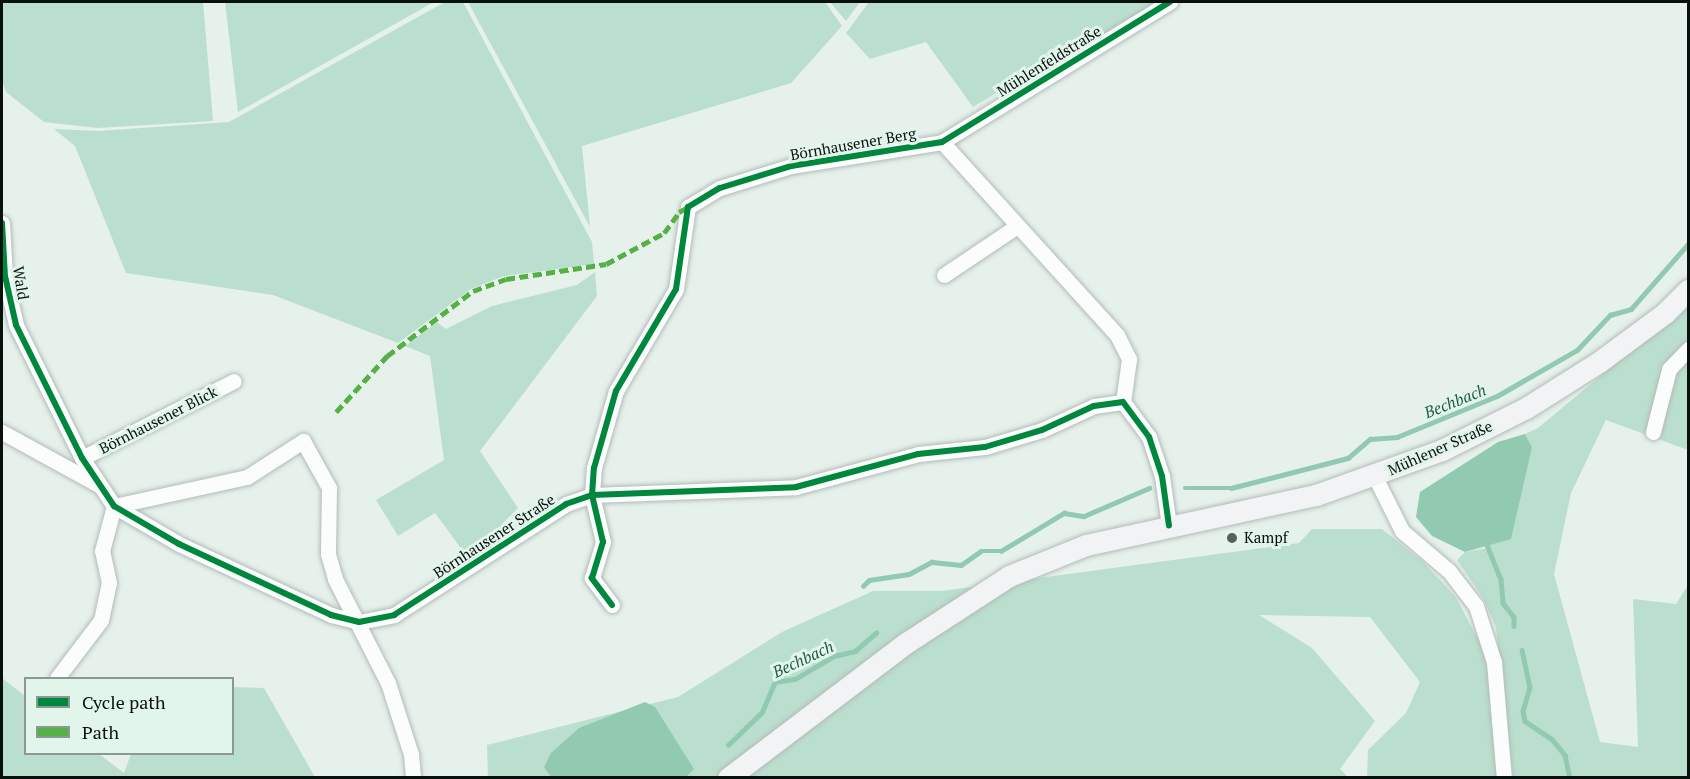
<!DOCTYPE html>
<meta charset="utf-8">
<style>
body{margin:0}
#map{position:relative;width:1690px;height:779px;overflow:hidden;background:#e6f1eb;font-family:"PT Serif",serif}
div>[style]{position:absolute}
.green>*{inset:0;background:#bbdfce}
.water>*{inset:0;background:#92c9b1}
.stream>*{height:4.5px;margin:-2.25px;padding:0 2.25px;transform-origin:2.25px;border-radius:2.25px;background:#92c9b1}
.roads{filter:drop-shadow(0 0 2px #b3bbb7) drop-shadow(0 0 2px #b3bbb7)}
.street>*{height:15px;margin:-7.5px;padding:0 7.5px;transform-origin:7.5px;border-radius:7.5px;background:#fbfdfc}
.secondary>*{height:21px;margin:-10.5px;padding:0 10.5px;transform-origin:10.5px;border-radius:10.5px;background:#f2f3f5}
.quiet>*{height:4.5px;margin-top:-2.25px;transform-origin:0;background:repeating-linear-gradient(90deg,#54b144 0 9px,transparent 0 13.5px)}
.cycleway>*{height:6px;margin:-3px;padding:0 3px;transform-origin:3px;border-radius:3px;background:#00873e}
.dots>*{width:16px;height:16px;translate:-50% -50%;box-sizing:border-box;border:3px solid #e1f5eb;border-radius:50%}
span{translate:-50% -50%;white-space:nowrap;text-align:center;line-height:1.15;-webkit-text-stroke:6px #e1f5eb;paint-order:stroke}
.street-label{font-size:15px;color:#0a100d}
.poi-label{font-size:15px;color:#0a100d}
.left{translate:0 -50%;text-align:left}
.water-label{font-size:16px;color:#1e5841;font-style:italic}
.frame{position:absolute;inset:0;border:3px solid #0a100d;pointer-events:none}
.legend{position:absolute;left:24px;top:677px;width:210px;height:78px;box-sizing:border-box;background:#e1f5eb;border:2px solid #8b9992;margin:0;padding:8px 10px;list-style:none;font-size:18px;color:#0a100d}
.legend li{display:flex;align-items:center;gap:12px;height:30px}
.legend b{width:30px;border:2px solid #8b9992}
</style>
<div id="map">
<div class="green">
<div style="clip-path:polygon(2px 2px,203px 2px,213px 121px,97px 128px,44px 122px,6px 92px,2px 80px)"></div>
<div style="clip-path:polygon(225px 2px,434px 2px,238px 112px)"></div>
<div style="clip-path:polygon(445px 2px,463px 2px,592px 242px,594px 264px,504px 276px,471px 289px,398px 343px,273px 295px,126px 273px,75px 146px,54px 129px,98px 131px,229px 122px)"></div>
<div style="clip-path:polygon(468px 2px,825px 2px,842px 26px,791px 83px,582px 146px,590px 227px)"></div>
<div style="clip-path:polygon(830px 2px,860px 2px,846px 21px)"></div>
<div style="clip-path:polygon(869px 2px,1161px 2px,1066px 59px,1062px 53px,973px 107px,926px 42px,870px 59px,846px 33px)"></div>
<div style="clip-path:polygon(595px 272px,597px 296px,480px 451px,518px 508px,468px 558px,435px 513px,398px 536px,376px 500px,444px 460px,430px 356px,405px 346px,437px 322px,446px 329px,492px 306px,577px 285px)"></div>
<div style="clip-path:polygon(1688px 303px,1688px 450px,1606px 420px,1571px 493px,1554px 574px,1600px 742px,1638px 747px,1633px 599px,1676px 604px,1688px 585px,1688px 777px,1513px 777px,1496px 627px,1483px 598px,1457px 560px,1465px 552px,1488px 548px,1532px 447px,1525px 434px,1538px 428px)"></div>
<div style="clip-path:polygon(1312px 529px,1382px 529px,1423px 562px,1455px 596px,1486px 654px,1497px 777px,1367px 777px,1368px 750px,1406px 713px,1420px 682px,1370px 617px,1259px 615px,1312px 648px,1375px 721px,1340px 769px,1348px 777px,488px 778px,487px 745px,678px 697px,782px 632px,873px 591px,942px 591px,1299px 543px)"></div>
<div style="clip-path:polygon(2px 678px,25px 696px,26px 754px,99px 754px,124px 773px,131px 754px,232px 754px,233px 687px,264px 688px,315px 777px,2px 777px)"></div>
</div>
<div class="water">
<div style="clip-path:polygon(1525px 434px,1532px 447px,1511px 539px,1465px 552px,1432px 536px,1416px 517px,1420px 492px,1498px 442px)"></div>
<div style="clip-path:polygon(645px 702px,655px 707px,694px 769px,686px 777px,551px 777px,544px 767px,551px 753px,579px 728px)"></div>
</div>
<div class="stream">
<div style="left:1185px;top:488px;width:46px"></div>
<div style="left:1231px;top:488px;width:121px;rotate:-14.4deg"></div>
<div style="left:1348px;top:458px;width:29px;rotate:-41deg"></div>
<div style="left:1370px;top:439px;width:27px;rotate:-4deg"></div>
<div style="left:1397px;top:437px;width:108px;rotate:-22.3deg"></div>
<div style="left:1497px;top:396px;width:92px;rotate:-29.9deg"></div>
<div style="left:1577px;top:350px;width:48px;rotate:-46.7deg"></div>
<div style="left:1610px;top:315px;width:22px;rotate:-16deg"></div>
<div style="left:1631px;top:309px;width:86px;rotate:-48.8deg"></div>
<div style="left:1487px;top:545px;width:37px;rotate:68deg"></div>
<div style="left:1501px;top:579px;width:24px;rotate:85deg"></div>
<div style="left:1503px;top:603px;width:18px;rotate:52deg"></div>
<div style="left:1514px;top:617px;width:9px;rotate:90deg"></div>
<div style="left:863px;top:586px;width:8px;rotate:-45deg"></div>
<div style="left:869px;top:580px;width:40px;rotate:-8.5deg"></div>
<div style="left:909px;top:574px;width:26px;rotate:-28deg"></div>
<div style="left:932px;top:562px;width:29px;rotate:6deg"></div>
<div style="left:961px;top:565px;width:24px;rotate:-35deg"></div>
<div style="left:981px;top:551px;width:20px"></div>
<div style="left:1001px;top:551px;width:74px;rotate:-31.1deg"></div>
<div style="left:1064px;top:513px;width:20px;rotate:9deg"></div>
<div style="left:1084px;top:516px;width:71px;rotate:-23.3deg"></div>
<div style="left:1522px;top:650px;width:38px;rotate:78deg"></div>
<div style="left:1530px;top:687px;width:25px;rotate:106deg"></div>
<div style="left:1523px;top:711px;width:10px;rotate:79deg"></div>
<div style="left:1525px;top:721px;width:32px;rotate:34deg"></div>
<div style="left:1552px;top:739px;width:21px;rotate:51deg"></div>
<div style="left:1565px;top:755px;width:24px;rotate:78deg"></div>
<div style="left:728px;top:745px;width:47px;rotate:-44.1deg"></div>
<div style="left:762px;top:712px;width:33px;rotate:-67deg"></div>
<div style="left:775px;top:682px;width:20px;rotate:-9deg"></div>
<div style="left:795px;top:679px;width:45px;rotate:-30.5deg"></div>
<div style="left:834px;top:656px;width:22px;rotate:-13deg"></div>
<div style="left:855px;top:651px;width:28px;rotate:-41deg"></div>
</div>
<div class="roads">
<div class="street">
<div style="left:942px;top:142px;width:261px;rotate:47.8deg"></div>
<div style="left:1117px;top:335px;width:27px;rotate:63deg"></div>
<div style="left:1129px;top:359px;width:43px;rotate:97.9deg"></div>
<div style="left:2px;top:223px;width:53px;rotate:86.8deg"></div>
<div style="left:5px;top:276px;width:50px;rotate:77.3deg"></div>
<div style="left:16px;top:325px;width:148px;rotate:63.6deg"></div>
<div style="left:82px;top:458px;width:58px;rotate:56.3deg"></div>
<div style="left:114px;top:506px;width:75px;rotate:30.3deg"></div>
<div style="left:179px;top:544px;width:168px;rotate:25deg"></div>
<div style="left:331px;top:615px;width:29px;rotate:14deg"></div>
<div style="left:359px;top:622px;width:36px;rotate:-11deg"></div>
<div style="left:394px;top:615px;width:205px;rotate:-32.8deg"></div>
<div style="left:566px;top:504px;width:28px;rotate:-19deg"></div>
<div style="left:592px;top:495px;width:204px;rotate:-2.2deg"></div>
<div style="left:796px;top:487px;width:126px;rotate:-15.1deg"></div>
<div style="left:918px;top:454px;width:67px;rotate:-6deg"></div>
<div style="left:985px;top:447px;width:59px;rotate:-16.6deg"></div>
<div style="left:1042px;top:430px;width:57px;rotate:-24.8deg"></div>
<div style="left:1094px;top:406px;width:29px;rotate:-8deg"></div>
<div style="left:1123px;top:402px;width:44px;rotate:53.4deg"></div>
<div style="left:1149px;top:437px;width:41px;rotate:71.6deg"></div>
<div style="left:1162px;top:476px;width:50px;rotate:82deg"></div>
<div style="left:944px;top:275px;width:88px;rotate:-33.9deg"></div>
<div style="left:2px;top:432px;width:111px;rotate:28.7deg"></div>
<div style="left:1653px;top:432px;width:65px;rotate:-75.7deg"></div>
<div style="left:1669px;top:369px;width:28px;rotate:-46deg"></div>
<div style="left:82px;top:458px;width:170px;rotate:-26.9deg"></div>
<div style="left:1375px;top:477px;width:60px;rotate:63.4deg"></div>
<div style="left:1402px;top:531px;width:62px;rotate:40.4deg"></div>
<div style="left:1449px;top:571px;width:44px;rotate:52.4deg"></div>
<div style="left:1476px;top:606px;width:59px;rotate:72.2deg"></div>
<div style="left:1494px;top:662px;width:116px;rotate:85.1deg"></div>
<div style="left:612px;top:605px;width:34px;rotate:-127deg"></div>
<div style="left:592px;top:578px;width:38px;rotate:-73deg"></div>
<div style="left:603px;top:542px;width:48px;rotate:-103.2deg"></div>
<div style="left:592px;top:495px;width:27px;rotate:-86deg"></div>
<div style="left:594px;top:468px;width:80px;rotate:-74.1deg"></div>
<div style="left:616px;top:391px;width:118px;rotate:-59.5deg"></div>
<div style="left:676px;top:289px;width:83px;rotate:-81.7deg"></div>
<div style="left:688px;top:207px;width:37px;rotate:-31deg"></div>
<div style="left:720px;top:188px;width:74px;rotate:-17.2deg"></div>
<div style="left:791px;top:166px;width:153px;rotate:-9deg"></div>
<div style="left:942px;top:142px;width:268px;rotate:-31.6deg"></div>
<div style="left:57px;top:678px;width:73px;rotate:-52.8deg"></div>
<div style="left:101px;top:620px;width:38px;rotate:-78deg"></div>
<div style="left:109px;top:583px;width:33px;rotate:-102deg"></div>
<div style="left:102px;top:551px;width:47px;rotate:-75.1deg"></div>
<div style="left:114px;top:506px;width:136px;rotate:-12.3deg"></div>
<div style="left:247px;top:477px;width:67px;rotate:-32.7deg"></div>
<div style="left:303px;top:441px;width:54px;rotate:61deg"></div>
<div style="left:329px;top:488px;width:66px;rotate:90.9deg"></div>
<div style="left:328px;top:554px;width:26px;rotate:74deg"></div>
<div style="left:335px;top:579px;width:117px;rotate:63deg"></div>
<div style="left:388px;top:683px;width:75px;rotate:72.1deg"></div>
<div style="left:411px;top:754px;width:24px;rotate:85deg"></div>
</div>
<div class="secondary">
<div style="left:728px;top:778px;width:223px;rotate:-37.2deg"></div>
<div style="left:906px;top:643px;width:123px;rotate:-33deg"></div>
<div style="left:1009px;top:576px;width:83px;rotate:-21.9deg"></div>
<div style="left:1086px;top:545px;width:235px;rotate:-12.3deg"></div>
<div style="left:1316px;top:495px;width:134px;rotate:-19.7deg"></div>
<div style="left:1442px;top:450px;width:94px;rotate:-26.6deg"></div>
<div style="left:1526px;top:408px;width:86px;rotate:-32.2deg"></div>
<div style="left:1599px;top:362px;width:82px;rotate:-36.6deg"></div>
<div style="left:1665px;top:313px;width:33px;rotate:-45deg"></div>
</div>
</div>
<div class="quiet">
<div style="left:336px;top:412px;width:76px;rotate:-47.7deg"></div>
<div style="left:387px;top:356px;width:108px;rotate:-37.1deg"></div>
<div style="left:473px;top:291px;width:35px;rotate:-20deg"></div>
<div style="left:506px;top:279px;width:101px;rotate:-8.5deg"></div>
<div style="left:606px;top:264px;width:66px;rotate:-28.1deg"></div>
<div style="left:664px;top:233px;width:26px;rotate:-54deg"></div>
<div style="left:679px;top:212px;width:10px;rotate:-29deg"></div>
</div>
<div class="cycleway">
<div style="left:2px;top:223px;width:53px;rotate:86.8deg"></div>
<div style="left:5px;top:276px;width:50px;rotate:77.3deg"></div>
<div style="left:16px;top:325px;width:148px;rotate:63.6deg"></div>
<div style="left:82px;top:458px;width:58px;rotate:56.3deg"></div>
<div style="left:114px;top:506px;width:75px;rotate:30.3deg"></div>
<div style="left:179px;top:544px;width:168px;rotate:25deg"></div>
<div style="left:331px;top:615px;width:29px;rotate:14deg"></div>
<div style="left:359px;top:622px;width:36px;rotate:-11deg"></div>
<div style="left:394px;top:615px;width:205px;rotate:-32.8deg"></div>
<div style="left:566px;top:504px;width:28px;rotate:-19deg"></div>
<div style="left:592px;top:495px;width:204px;rotate:-2.2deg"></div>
<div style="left:796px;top:487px;width:126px;rotate:-15.1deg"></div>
<div style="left:918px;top:454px;width:67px;rotate:-6deg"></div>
<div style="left:985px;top:447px;width:59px;rotate:-16.6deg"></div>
<div style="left:1042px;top:430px;width:57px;rotate:-24.8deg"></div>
<div style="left:1094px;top:406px;width:29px;rotate:-8deg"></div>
<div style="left:1123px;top:402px;width:44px;rotate:53.4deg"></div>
<div style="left:1149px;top:437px;width:41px;rotate:71.6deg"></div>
<div style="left:1162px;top:476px;width:50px;rotate:82deg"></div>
<div style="left:612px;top:605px;width:34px;rotate:-127deg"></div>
<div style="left:592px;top:578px;width:38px;rotate:-73deg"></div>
<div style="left:603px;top:542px;width:48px;rotate:-103.2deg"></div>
<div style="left:592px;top:495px;width:27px;rotate:-86deg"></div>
<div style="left:594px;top:468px;width:80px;rotate:-74.1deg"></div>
<div style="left:616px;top:391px;width:118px;rotate:-59.5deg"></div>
<div style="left:676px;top:289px;width:83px;rotate:-81.7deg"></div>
<div style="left:688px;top:207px;width:37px;rotate:-31deg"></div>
<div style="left:720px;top:188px;width:74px;rotate:-17.2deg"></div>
<div style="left:791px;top:166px;width:153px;rotate:-9deg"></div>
<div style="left:942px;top:142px;width:268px;rotate:-31.6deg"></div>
</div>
<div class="dots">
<div style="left:1232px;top:538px;background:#575f5b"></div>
</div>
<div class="street-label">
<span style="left:1049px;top:61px;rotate:-32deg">Mühlenfeldstraße</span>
<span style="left:853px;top:144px;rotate:-10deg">Börnhausener Berg</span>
<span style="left:21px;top:283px;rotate:81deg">Wald</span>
<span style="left:158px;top:420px;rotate:-27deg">Börnhausener Blick</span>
<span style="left:1440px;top:448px;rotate:-24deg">Mühlener Straße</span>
<span style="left:494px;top:536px;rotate:-33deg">Börnhausener Straße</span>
</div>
<div class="poi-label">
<span class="left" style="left:1244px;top:538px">Kampf</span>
</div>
<div class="water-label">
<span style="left:1455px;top:401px;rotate:-22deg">Bechbach</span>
<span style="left:803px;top:659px;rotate:-25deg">Bechbach</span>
</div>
<div class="frame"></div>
<ul class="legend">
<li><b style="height:8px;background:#00873e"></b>Cycle path</li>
<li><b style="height:8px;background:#54b144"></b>Path</li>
</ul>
</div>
